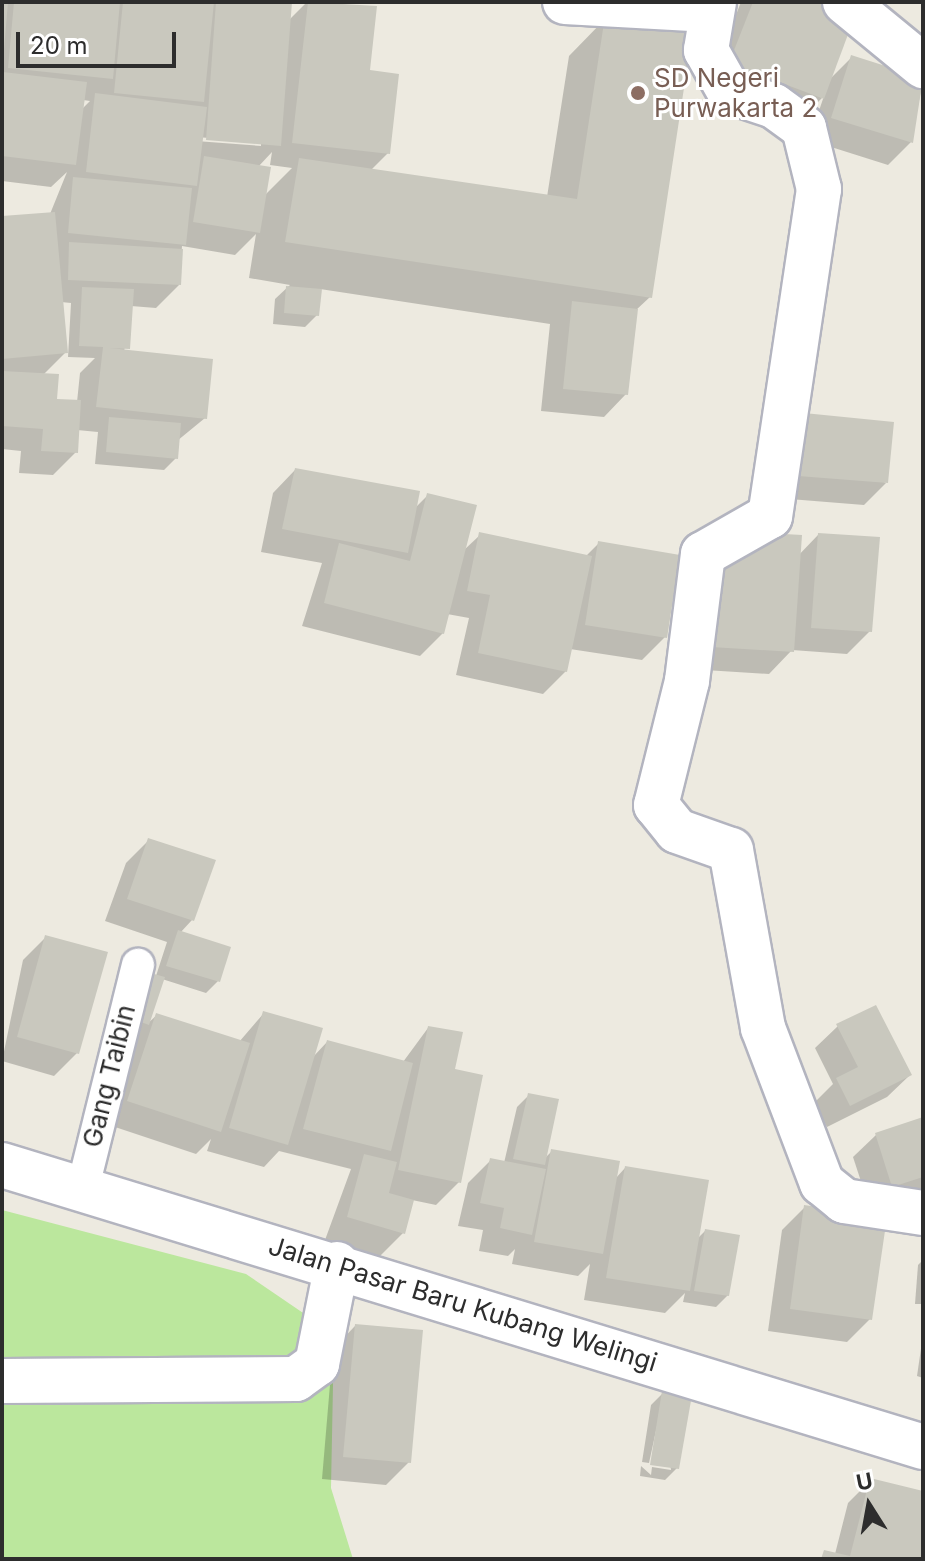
<!DOCTYPE html>
<style>
body{margin:0}
#map{position:relative;width:925px;height:1561px;overflow:hidden;background:#edeae0;font-family:Inter,sans-serif}
div>[style]{position:absolute}
.pitch>*{inset:0;background:#bbe79d}
.shadow>*{inset:0;background:#0003}
.building>*{inset:0;background:#c9c8be}
.roads{filter:drop-shadow(2px 0 #b3b4bf) drop-shadow(-2px 0 #b3b4bf) drop-shadow(0 2px #b3b4bf) drop-shadow(0 -2px #b3b4bf)}
.service>*{height:32px;margin:-16px;padding:0 16px;transform-origin:16px;border-radius:16px;background:#fff}
.minor>*{height:44px;margin:-22px;padding:0 22px;transform-origin:22px;border-radius:22px;background:#fff}
.dots>*{width:22px;height:22px;translate:-50% -50%;box-sizing:border-box;border:4px solid #fff;border-radius:50%}
span{translate:-50% -50%;white-space:nowrap;text-align:center;line-height:1.15;-webkit-text-stroke:6px #fff;paint-order:stroke}
.education-label{font-size:26px;color:#785e54}
.left{translate:0 -50%;text-align:left}
.street-label{font-size:26px;color:#2d2d2d}
.frame{position:absolute;inset:0;border:4px solid #2d2d2d;pointer-events:none}
.north{position:absolute;left:829px;top:1465px;width:80px;height:80px;-webkit-text-stroke:6px #fff;paint-order:stroke;rotate:349deg;font-size:22px;font-weight:700;line-height:32px;text-align:center;color:#2d2d2d}
.north::after{content:'';display:block;margin:auto;width:28px;height:36px;background:#2d2d2d;clip-path:polygon(50% 0,100% 100%,50% 72%,0 100%)}
.scale{position:absolute;left:16px;top:32px;width:160px;height:36px;box-sizing:border-box;border:4px solid #2d2d2d;border-top:0;padding-left:10px;font-size:24px;line-height:28px;white-space:nowrap;color:#2d2d2d;-webkit-text-stroke:6px #fff;paint-order:stroke}
</style>
<div id="map">
<div class="pitch">
<i style="clip-path:polygon(2px 1210px,246px 1274px,334px 1334px,331px 1488px,353px 1559px,2px 1559px)"></i>
</div>
<div class="shadow">
<i style="clip-path:polygon(evenodd,2px 2px,290px 2px,289px 20px,307px 2px,375px 7px,368px 72px,388px 153px,370px 171px,547px 197px,569px 56px,606px 18px,650px 297px,635px 311px,626px 394px,604px 417px,541px 411px,550px 324px,320px 289px,317px 315px,305px 327px,273px 324px,275px 299px,290px 285px,249px 278px,256px 234px,235px 255px,182px 246px,179px 285px,156px 308px,131px 306px,124px 352px,205px 418px,177px 441px,176px 458px,164px 470px,95px 464px,98px 432px,77px 430px,76px 452px,53px 475px,19px 473px,21px 451px,2px 449px,2px 218px,50px 214px,67px 172px,51px 187px,2px 181px,2px 2px,83px 100px,90px 101px,81px 110px,83px 100px,2px 2px,196px 137px,261px 142px,261px 146px,196px 141px,196px 137px,2px 2px,272px 152px,270px 165px,292px 168px,265px 195px,258px 167px,272px 152px,2px 2px,61px 302px,71px 303px,68px 357px,95px 358px,80px 373px,77px 402px,55px 401px,43px 375px,66px 352px,61px 302px)"></i>
<i style="clip-path:polygon(741px 2px,822px 2px,829px 80px,852px 57px,923px 80px,911px 142px,888px 165px,809px 140px,824px 96px,799px 121px,708px 86px)"></i>
<i style="clip-path:polygon(782px 438px,886px 483px,864px 505px,777px 498px)"></i>
<i style="clip-path:polygon(295px 470px,415px 508px,428px 495px,463px 551px,480px 535px,585px 557px,599px 543px,665px 637px,642px 660px,570px 649px,566px 671px,543px 694px,456px 675px,469px 618px,447px 614px,443px 633px,420px 656px,302px 626px,322px 563px,261px 552px,273px 493px)"></i>
<i style="clip-path:polygon(818px 535px,870px 631px,847px 654px,792px 650px,769px 674px,689px 669px)"></i>
<i style="clip-path:polygon(149px 840px,192px 920px,180px 933px,218px 981px,206px 993px,162px 979px,147px 1024px,157px 1015px,239px 1042px,264px 1013px,313px 1057px,327px 1042px,403px 1062px,428px 1028px,453px 1071px,459px 1182px,436px 1205px,412px 1200px,403px 1233px,380px 1256px,325px 1240px,351px 1169px,279px 1151px,264px 1167px,207px 1151px,211px 1139px,196px 1154px,106px 1124px,119px 1030px,156px 976px,167px 942px,105px 921px,126px 863px)"></i>
<i style="clip-path:polygon(46px 937px,77px 1053px,54px 1076px,2px 1061px,23px 960px)"></i>
<i style="clip-path:polygon(838px 1026px,910px 1075px,887px 1097px,827px 1127px,814px 1103px,833px 1084px,815px 1048px)"></i>
<i style="clip-path:polygon(529px 1095px,545px 1158px,552px 1151px,615px 1179px,625px 1168px,696px 1240px,705px 1231px,728px 1295px,716px 1307px,683px 1302px,685px 1293px,665px 1313px,584px 1300px,590px 1264px,578px 1276px,512px 1264px,515px 1249px,508px 1256px,479px 1251px,483px 1230px,458px 1226px,468px 1183px,491px 1160px,504px 1163px,517px 1107px)"></i>
<i style="clip-path:polygon(923px 1119px,923px 1191px,870px 1209px,853px 1157px,876px 1135px)"></i>
<i style="clip-path:polygon(805px 1207px,870px 1319px,847px 1342px,768px 1331px,782px 1230px)"></i>
<i style="clip-path:polygon(923px 1260px,923px 1304px,915px 1304px,918px 1265px)"></i>
<i style="clip-path:polygon(355px 1326px,409px 1462px,386px 1485px,322px 1479px,333px 1349px)"></i>
<i style="clip-path:polygon(923px 1335px,923px 1378px,917px 1376px)"></i>
<i style="clip-path:polygon(663px 1393px,677px 1468px,665px 1480px,640px 1476px,641px 1466px,651px 1475px,652px 1467px,671px 1470px,662px 1403px,649px 1463px,642px 1462px,651px 1405px)"></i>
<i style="clip-path:polygon(871px 1480px,923px 1493px,923px 1559px,817px 1559px,835px 1554px,848px 1503px)"></i>
</div>
<div class="building">
<i style="clip-path:polygon(2px 2px,8px 2px,4px 50px,2px 50px)"></i>
<i style="clip-path:polygon(14px 2px,120px 2px,113px 79px,8px 68px)"></i>
<i style="clip-path:polygon(123px 2px,214px 2px,204px 102px,114px 93px)"></i>
<i style="clip-path:polygon(216px 2px,292px 2px,281px 146px,206px 140px)"></i>
<i style="clip-path:polygon(308px 2px,377px 6px,370px 70px,399px 74px,390px 154px,292px 143px)"></i>
<i style="clip-path:polygon(753px 2px,828px 2px,856px 13px,824px 99px,729px 63px)"></i>
<i style="clip-path:polygon(605px 16px,693px 29px,652px 298px,285px 242px,299px 158px,577px 199px)"></i>
<i style="clip-path:polygon(851px 55px,923px 78px,913px 143px,831px 118px)"></i>
<i style="clip-path:polygon(3px 72px,87px 82px,76px 165px,2px 156px)"></i>
<i style="clip-path:polygon(95px 93px,207px 107px,197px 186px,86px 172px)"></i>
<i style="clip-path:polygon(204px 156px,271px 167px,260px 233px,193px 222px)"></i>
<i style="clip-path:polygon(73px 177px,192px 188px,186px 245px,68px 233px)"></i>
<i style="clip-path:polygon(55px 212px,68px 353px,2px 359px,2px 216px)"></i>
<i style="clip-path:polygon(69px 242px,183px 249px,181px 285px,68px 280px)"></i>
<i style="clip-path:polygon(286px 286px,322px 289px,319px 316px,284px 313px)"></i>
<i style="clip-path:polygon(82px 287px,134px 289px,130px 349px,110px 348px,213px 359px,207px 419px,96px 407px,103px 347px,79px 346px)"></i>
<i style="clip-path:polygon(572px 301px,638px 309px,628px 395px,563px 389px)"></i>
<i style="clip-path:polygon(2px 371px,59px 374px,57px 399px,81px 400px,78px 453px,41px 451px,43px 429px,2px 426px)"></i>
<i style="clip-path:polygon(804px 413px,894px 422px,888px 483px,798px 476px)"></i>
<i style="clip-path:polygon(109px 417px,181px 423px,178px 459px,106px 452px)"></i>
<i style="clip-path:polygon(295px 468px,420px 491px,408px 553px,282px 529px)"></i>
<i style="clip-path:polygon(427px 493px,477px 505px,444px 634px,324px 603px,339px 543px,410px 561px)"></i>
<i style="clip-path:polygon(479px 532px,592px 556px,567px 672px,478px 653px,490px 595px,467px 591px)"></i>
<i style="clip-path:polygon(746px 532px,802px 535px,794px 652px,711px 647px,717px 554px)"></i>
<i style="clip-path:polygon(818px 533px,880px 537px,872px 632px,811px 628px)"></i>
<i style="clip-path:polygon(598px 541px,680px 555px,667px 638px,585px 625px)"></i>
<i style="clip-path:polygon(148px 838px,216px 860px,194px 921px,127px 899px)"></i>
<i style="clip-path:polygon(178px 930px,231px 947px,220px 982px,166px 966px)"></i>
<i style="clip-path:polygon(45px 935px,108px 952px,79px 1054px,17px 1037px)"></i>
<i style="clip-path:polygon(143px 971px,165px 977px,149px 1025px,130px 1018px)"></i>
<i style="clip-path:polygon(876px 1005px,912px 1075px,850px 1106px,836px 1078px,858px 1067px,836px 1024px)"></i>
<i style="clip-path:polygon(263px 1011px,323px 1028px,288px 1145px,229px 1128px)"></i>
<i style="clip-path:polygon(156px 1013px,250px 1043px,221px 1132px,127px 1101px)"></i>
<i style="clip-path:polygon(428px 1026px,463px 1032px,455px 1069px,483px 1075px,461px 1183px,398px 1170px)"></i>
<i style="clip-path:polygon(327px 1040px,413px 1063px,391px 1151px,303px 1129px)"></i>
<i style="clip-path:polygon(528px 1093px,559px 1099px,545px 1165px,513px 1159px)"></i>
<i style="clip-path:polygon(923px 1117px,923px 1177px,892px 1187px,875px 1133px)"></i>
<i style="clip-path:polygon(551px 1149px,620px 1161px,603px 1254px,534px 1242px)"></i>
<i style="clip-path:polygon(364px 1154px,397px 1162px,389px 1193px,414px 1200px,405px 1234px,347px 1217px)"></i>
<i style="clip-path:polygon(490px 1158px,546px 1169px,532px 1235px,500px 1228px,504px 1208px,480px 1203px)"></i>
<i style="clip-path:polygon(625px 1166px,709px 1180px,690px 1291px,606px 1278px)"></i>
<i style="clip-path:polygon(804px 1205px,887px 1217px,872px 1320px,790px 1309px)"></i>
<i style="clip-path:polygon(705px 1229px,740px 1235px,729px 1296px,694px 1291px)"></i>
<i style="clip-path:polygon(355px 1324px,423px 1330px,411px 1463px,343px 1457px)"></i>
<i style="clip-path:polygon(662px 1391px,692px 1395px,679px 1469px,650px 1465px)"></i>
<i style="clip-path:polygon(870px 1478px,923px 1491px,923px 1559px,821px 1559px,824px 1550px,850px 1556px)"></i>
</div>
<div class="roads">
<div class="service">
<i style="left:83px;top:1187px;width:229px;rotate:-76.1deg"></i>
</div>
<div class="minor">
<i style="left:565px;top:2px;width:145px;rotate:3.2deg"></i>
<i style="left:714px;top:2px;width:49px;rotate:99.5deg"></i>
<i style="left:706px;top:50px;width:47px;rotate:60.7deg"></i>
<i style="left:729px;top:91px;width:47px;rotate:18.4deg"></i>
<i style="left:774px;top:106px;width:37px;rotate:36deg"></i>
<i style="left:804px;top:128px;width:63px;rotate:76.2deg"></i>
<i style="left:819px;top:189px;width:331px;rotate:98.5deg"></i>
<i style="left:770px;top:516px;width:77px;rotate:150.4deg"></i>
<i style="left:703px;top:554px;width:128px;rotate:97.2deg"></i>
<i style="left:687px;top:681px;width:128px;rotate:104deg"></i>
<i style="left:656px;top:805px;width:33px;rotate:51deg"></i>
<i style="left:677px;top:831px;width:57px;rotate:19.4deg"></i>
<i style="left:731px;top:850px;width:181px;rotate:79.8deg"></i>
<i style="left:763px;top:1028px;width:166px;rotate:69.2deg"></i>
<i style="left:822px;top:1183px;width:28px;rotate:39deg"></i>
<i style="left:844px;top:1201px;width:80px;rotate:8.6deg"></i>
<i style="left:845px;top:2px;width:101px;rotate:39.4deg"></i>
<i style="left:2px;top:1165px;width:963px;rotate:17.02deg"></i>
<i style="left:2px;top:1381px;width:294px;rotate:-0.4deg"></i>
<i style="left:296px;top:1379px;width:26px;rotate:-36deg"></i>
<i style="left:317px;top:1364px;width:102px;rotate:-78.7deg"></i>
</div>
</div>
<div class="dots">
<i style="left:638px;top:93px;background:#8d6e63"></i>
</div>
<div class="education-label">
<span class="left" style="left:654px;top:93px">SD Negeri<br>Purwakarta 2</span>
</div>
<div class="street-label">
<span style="left:109px;top:1076px;rotate:-76deg">Gang Taibin</span>
<span style="left:463px;top:1304px;rotate:17deg">Jalan Pasar Baru Kubang Welingi</span>
</div>
<div class="frame"></div>
<div class="north">U</div>
<div class="scale">20 m</div>
</div>
